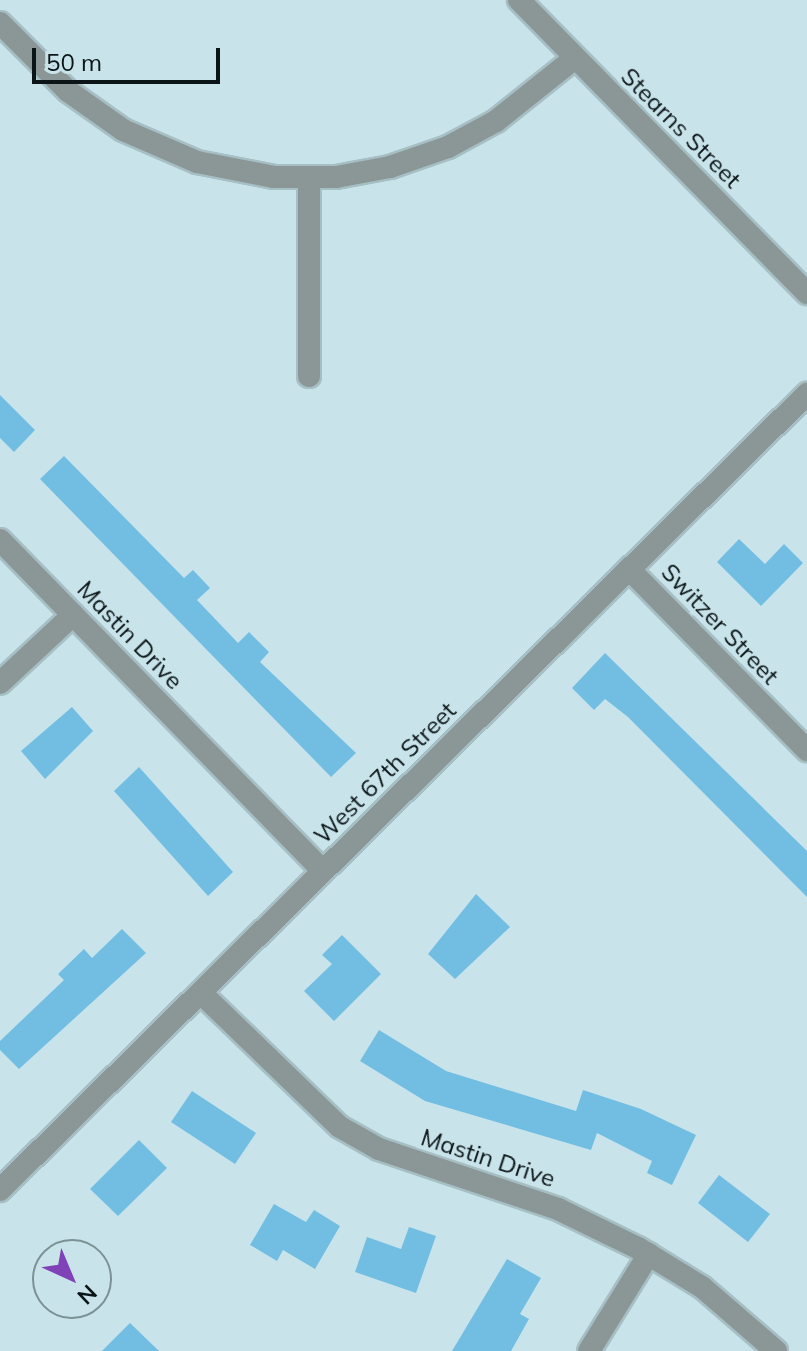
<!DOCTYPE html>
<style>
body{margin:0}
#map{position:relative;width:807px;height:1351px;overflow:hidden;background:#c8e4ea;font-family:Mulish,sans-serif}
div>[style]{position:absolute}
.building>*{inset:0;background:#72bee3}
.roads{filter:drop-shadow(2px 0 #a6bfc4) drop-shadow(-2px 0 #a6bfc4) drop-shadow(0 2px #a6bfc4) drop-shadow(0 -2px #a6bfc4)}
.minor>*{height:22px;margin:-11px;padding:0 11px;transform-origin:11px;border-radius:11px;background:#8b9797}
.tertiary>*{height:22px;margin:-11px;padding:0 11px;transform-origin:11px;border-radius:11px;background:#8b9797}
span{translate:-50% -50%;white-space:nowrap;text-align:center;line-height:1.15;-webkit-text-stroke:8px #c8e4ea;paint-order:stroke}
.street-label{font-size:24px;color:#0b1517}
.north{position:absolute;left:32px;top:1239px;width:80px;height:80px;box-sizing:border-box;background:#c8e4ea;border:2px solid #7c9196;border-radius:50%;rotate:136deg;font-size:22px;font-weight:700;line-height:32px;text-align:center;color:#0b1517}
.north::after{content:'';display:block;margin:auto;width:28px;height:36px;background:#7f42b7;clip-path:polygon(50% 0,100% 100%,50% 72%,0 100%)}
.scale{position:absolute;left:32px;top:48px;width:188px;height:36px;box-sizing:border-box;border:4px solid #0b1517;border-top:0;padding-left:10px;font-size:24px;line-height:28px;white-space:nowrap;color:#0b1517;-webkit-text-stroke:6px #c8e4ea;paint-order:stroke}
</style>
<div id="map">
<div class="building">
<i style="clip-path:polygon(0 395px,35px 430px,14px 452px,0 438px)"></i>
<i style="clip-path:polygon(64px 456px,184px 578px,193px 570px,210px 588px,197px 600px,238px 643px,249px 632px,269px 652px,260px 662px,356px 753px,331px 777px,40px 479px)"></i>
<i style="clip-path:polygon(739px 539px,765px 564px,784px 544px,803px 563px,761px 606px,717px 562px)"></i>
<i style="clip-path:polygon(605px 653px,807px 851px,807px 897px,628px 717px,605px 699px,594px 710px,572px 688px)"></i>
<i style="clip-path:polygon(72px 707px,93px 731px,45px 779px,21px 751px)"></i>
<i style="clip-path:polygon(139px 767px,233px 872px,208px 896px,114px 791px)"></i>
<i style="clip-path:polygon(476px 894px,510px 927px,455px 979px,428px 954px)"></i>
<i style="clip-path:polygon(122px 929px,146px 953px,19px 1069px,0 1050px,0 1041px,64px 980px,58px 974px,84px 949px,92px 958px)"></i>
<i style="clip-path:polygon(342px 935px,381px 974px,334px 1021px,304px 991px,332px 964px,322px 955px)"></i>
<i style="clip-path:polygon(379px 1030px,446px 1071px,576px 1111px,583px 1090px,641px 1109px,696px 1135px,672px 1185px,647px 1173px,652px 1161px,597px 1133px,591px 1150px,425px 1101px,360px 1061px)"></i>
<i style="clip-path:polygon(192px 1091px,256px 1133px,235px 1164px,171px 1122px)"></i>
<i style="clip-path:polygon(139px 1140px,167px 1168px,118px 1216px,90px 1189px)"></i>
<i style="clip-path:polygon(719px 1175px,770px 1214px,748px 1242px,698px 1203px)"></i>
<i style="clip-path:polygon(274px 1204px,306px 1222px,314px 1210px,340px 1226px,315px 1269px,283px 1250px,277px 1261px,250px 1245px)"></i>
<i style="clip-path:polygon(409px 1227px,436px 1236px,416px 1293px,355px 1272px,367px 1237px,401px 1249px)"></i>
<i style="clip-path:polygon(507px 1259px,541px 1278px,520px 1314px,529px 1319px,511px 1351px,452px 1351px)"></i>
<i style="clip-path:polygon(130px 1323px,159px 1351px,102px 1351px)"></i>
</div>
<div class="roads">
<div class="minor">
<i style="left:519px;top:0;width:411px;rotate:45.5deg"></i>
<i style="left:0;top:23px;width:96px;rotate:45deg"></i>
<i style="left:68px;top:91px;width:67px;rotate:35.3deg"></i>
<i style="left:123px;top:130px;width:81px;rotate:23.4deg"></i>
<i style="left:197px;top:162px;width:78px;rotate:11deg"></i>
<i style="left:274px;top:177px;width:62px"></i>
<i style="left:336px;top:177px;width:55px;rotate:-10.5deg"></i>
<i style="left:390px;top:167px;width:61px;rotate:-19deg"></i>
<i style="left:448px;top:147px;width:55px;rotate:-28.4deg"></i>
<i style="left:496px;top:121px;width:101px;rotate:-38.6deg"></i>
<i style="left:309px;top:178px;width:198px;rotate:90deg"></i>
<i style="left:0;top:540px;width:462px;rotate:45.7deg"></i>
<i style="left:629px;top:569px;width:254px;rotate:45.5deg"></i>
<i style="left:0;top:683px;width:100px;rotate:-43deg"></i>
<i style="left:201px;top:993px;width:193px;rotate:44deg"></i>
<i style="left:340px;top:1127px;width:45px;rotate:29.4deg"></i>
<i style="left:379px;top:1149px;width:189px;rotate:18.5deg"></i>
<i style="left:558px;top:1209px;width:89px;rotate:26deg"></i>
<i style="left:638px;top:1248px;width:75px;rotate:31.4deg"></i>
<i style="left:702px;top:1287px;width:98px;rotate:40.9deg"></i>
<i style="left:589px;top:1351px;width:114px;rotate:-58.3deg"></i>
</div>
<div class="tertiary">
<i style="left:0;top:1190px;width:1134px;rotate:-44.61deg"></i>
</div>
</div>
<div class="street-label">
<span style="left:681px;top:128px;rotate:45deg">Stearns Street</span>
<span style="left:720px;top:624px;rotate:46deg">Switzer Street</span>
<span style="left:130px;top:635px;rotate:46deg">Mastin Drive</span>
<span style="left:385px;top:773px;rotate:-45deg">West 67th Street</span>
<span style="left:488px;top:1158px;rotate:18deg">Mastin Drive</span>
</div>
<div class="north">N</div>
<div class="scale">50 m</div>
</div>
